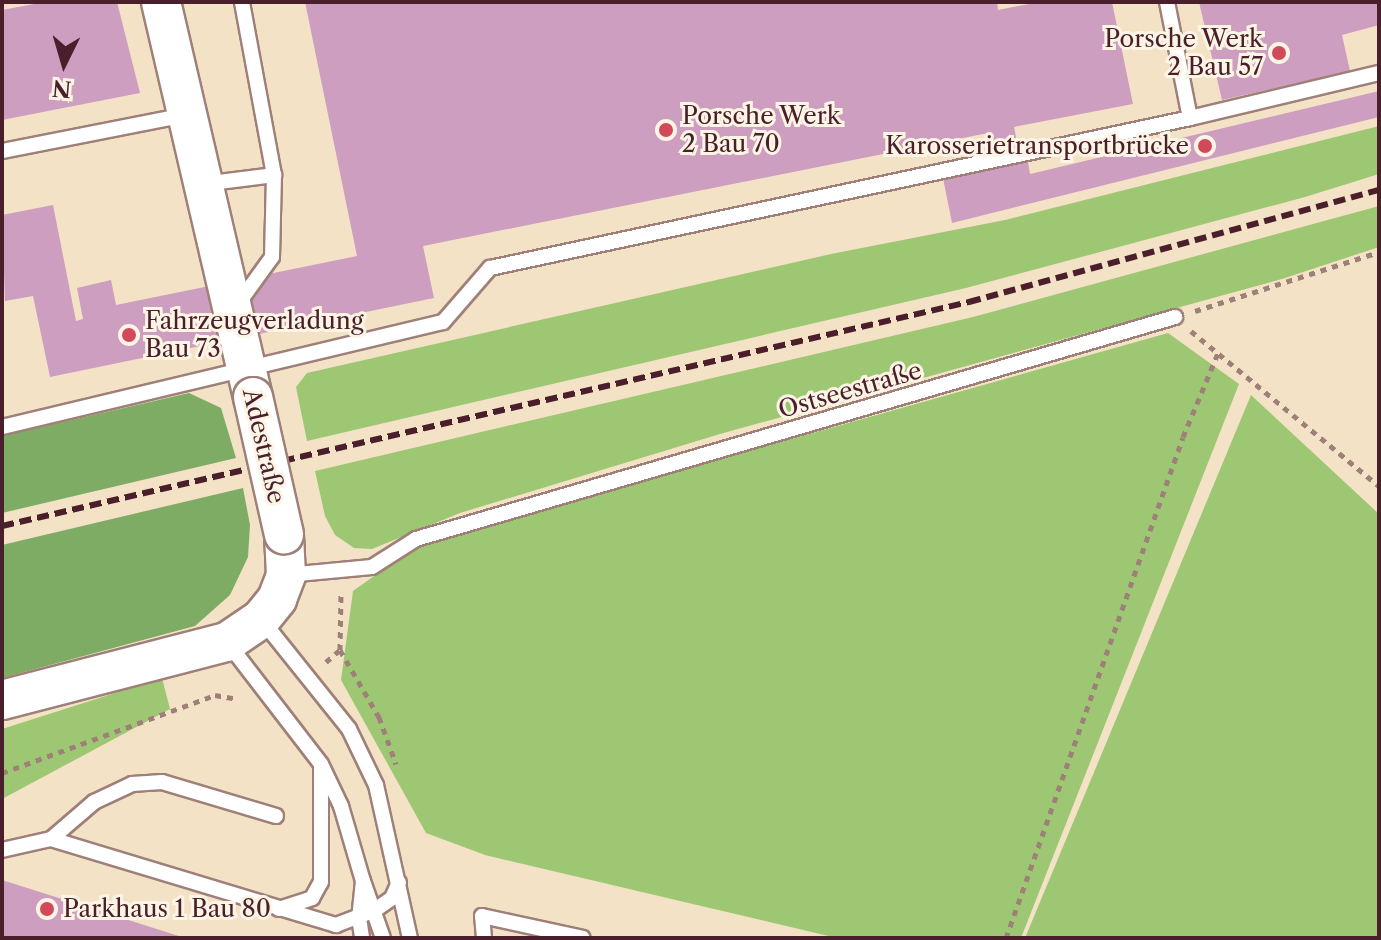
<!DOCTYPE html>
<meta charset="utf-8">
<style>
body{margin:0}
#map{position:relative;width:1381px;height:940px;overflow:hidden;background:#f4e2c7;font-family:"Libre Caslon Text",serif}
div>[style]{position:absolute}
.green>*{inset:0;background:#9ec773}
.forest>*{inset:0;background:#7eac65}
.building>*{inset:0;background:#cd9ec0}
.path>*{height:5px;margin-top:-2.5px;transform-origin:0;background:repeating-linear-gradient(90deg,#9f8079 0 6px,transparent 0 12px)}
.roads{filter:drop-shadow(2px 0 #9f8079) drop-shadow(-2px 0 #9f8079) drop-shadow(0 2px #9f8079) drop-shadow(0 -2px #9f8079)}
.lane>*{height:14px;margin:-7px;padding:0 7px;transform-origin:7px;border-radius:7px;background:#fff}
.secondary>*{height:38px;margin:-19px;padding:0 19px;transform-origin:19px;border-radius:19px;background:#fff}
.rail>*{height:6px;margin-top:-3px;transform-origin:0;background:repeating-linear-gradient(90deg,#4a1f2b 0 12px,transparent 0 18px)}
.bridges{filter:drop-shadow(2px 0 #9f8079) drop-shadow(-2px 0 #9f8079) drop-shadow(0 2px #9f8079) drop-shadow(0 -2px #9f8079)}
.secondary-bridge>*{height:38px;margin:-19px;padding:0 19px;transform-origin:19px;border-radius:19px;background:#fff}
.dots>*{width:22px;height:22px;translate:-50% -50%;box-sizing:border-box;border:4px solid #fcf5e5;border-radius:50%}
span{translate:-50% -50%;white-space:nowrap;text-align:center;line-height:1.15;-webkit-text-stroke:6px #fcf5e5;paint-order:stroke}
.poi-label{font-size:24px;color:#4a1f2b}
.right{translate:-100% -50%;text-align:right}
.left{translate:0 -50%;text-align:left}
.street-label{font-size:24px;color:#4a1f2b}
.frame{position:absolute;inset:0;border:4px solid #4a1f2b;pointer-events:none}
.north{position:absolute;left:24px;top:24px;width:80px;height:80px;-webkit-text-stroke:6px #fcf5e5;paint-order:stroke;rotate:185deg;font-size:22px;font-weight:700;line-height:32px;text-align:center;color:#4a1f2b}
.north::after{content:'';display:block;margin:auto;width:28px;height:36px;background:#4a1f2b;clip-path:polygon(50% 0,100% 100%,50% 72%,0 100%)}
</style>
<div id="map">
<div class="green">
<i style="clip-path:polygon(1379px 126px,1379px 174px,1305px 197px,966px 288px,307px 441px,296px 387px,307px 373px,831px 254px,1005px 220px)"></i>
<i style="clip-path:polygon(1379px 206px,1379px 247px,1282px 279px,720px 434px,460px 513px,372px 549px,354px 548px,335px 535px,325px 516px,315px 471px,973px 317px)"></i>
<i style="clip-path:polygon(1168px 333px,1239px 384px,1021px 938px,837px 938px,485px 855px,426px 833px,341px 680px,353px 591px,419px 544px)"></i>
<i style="clip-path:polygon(1251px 395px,1379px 514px,1379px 938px,1025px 938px)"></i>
<i style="clip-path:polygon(162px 678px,170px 709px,2px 799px,2px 729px)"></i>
</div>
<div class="forest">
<i style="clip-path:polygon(189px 393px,221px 408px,236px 458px,2px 513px,2px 436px)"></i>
<i style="clip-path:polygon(243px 488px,250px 525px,248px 557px,230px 595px,195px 626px,2px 678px,2px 545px)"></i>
</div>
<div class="building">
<i style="clip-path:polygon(45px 2px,117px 2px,140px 93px,2px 120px,2px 10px)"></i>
<i style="clip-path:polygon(305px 2px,997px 2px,998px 10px,1039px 2px,1112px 2px,1133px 104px,1014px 127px,1021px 163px,1028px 162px,1030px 174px,1379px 91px,1379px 117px,952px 223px,943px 178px,996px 168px,988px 133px,423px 246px,434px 298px,50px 377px,33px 296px,5px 301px,2px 215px,53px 205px,76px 321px,83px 319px,77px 288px,111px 280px,116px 305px,357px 256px)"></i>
<i style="clip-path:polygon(1199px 2px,1379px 2px,1379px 25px,1342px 35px,1350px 71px,1222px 100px)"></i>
<i style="clip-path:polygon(2px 880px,182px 937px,181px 938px,2px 938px)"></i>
</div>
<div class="path">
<i style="left:1195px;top:311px;width:193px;rotate:-17.8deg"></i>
<i style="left:1191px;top:331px;width:244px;rotate:39.5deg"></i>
<i style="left:340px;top:650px;width:78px;rotate:59.8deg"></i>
<i style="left:379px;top:717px;width:50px;rotate:70.1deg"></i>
<i style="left:326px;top:662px;width:18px;rotate:-41deg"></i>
<i style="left:340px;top:650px;width:56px;rotate:-89deg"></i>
<i style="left:2px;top:773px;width:227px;rotate:-20.1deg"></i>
<i style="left:215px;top:695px;width:23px;rotate:10deg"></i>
<i style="left:1006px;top:938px;width:531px;rotate:-70.54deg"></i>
<i style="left:1183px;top:437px;width:91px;rotate:-67.4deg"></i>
</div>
<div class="roads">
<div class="lane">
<i style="left:1167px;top:2px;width:118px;rotate:78.8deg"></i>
<i style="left:1190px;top:118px;width:194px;rotate:-13.4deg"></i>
<i style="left:2px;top:151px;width:187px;rotate:-11.1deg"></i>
<i style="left:203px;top:184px;width:72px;rotate:-7.2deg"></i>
<i style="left:238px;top:304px;width:58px;rotate:-54.1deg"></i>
<i style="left:272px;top:257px;width:82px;rotate:-88.6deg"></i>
<i style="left:274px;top:175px;width:176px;rotate:-100.5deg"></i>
<i style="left:2px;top:427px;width:453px;rotate:-13.4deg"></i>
<i style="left:443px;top:322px;width:72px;rotate:-49deg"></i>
<i style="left:490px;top:268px;width:716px;rotate:-12.09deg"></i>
<i style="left:287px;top:575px;width:85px;rotate:-5.4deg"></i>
<i style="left:372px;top:567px;width:52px;rotate:-32.5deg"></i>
<i style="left:416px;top:539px;width:791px;rotate:-16.3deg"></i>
<i style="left:261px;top:619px;width:141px;rotate:51.3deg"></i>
<i style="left:349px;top:729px;width:62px;rotate:64.3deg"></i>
<i style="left:376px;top:785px;width:157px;rotate:77.5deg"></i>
<i style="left:227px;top:642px;width:154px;rotate:52.4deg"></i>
<i style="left:321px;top:764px;width:47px;rotate:64.5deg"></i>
<i style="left:341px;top:806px;width:78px;rotate:73.7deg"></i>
<i style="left:363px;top:881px;width:37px;rotate:96deg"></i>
<i style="left:359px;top:918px;width:20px;rotate:81deg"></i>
<i style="left:51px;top:839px;width:57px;rotate:-40.7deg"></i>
<i style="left:94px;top:802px;width:42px;rotate:-25.3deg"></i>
<i style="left:132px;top:784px;width:30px;rotate:-4deg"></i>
<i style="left:162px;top:782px;width:119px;rotate:16.6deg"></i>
<i style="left:2px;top:850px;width:50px;rotate:-12.7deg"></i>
<i style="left:51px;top:839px;width:298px;rotate:16.8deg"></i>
<i style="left:336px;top:925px;width:42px;rotate:-21deg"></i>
<i style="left:375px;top:910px;width:21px;rotate:-35deg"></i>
<i style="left:392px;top:898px;width:17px;rotate:-66deg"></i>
<i style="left:363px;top:881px;width:60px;rotate:70.7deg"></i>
<i style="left:279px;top:909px;width:35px;rotate:-18deg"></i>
<i style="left:312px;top:898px;width:18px;rotate:-61deg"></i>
<i style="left:321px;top:882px;width:114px;rotate:-90deg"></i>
<i style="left:484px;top:938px;width:22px;rotate:-95deg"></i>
<i style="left:482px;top:916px;width:103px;rotate:12.3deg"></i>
</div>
<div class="secondary">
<i style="left:161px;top:2px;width:406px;rotate:76.9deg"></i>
<i style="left:2px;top:700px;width:232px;rotate:-14.5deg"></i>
<i style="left:227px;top:642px;width:41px;rotate:-34.1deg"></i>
<i style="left:261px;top:619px;width:26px;rotate:-51deg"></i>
<i style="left:277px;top:599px;width:26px;rotate:-69deg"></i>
<i style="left:286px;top:575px;width:40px;rotate:-92.9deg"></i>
</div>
</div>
<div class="rail">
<i style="left:2px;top:526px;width:993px;rotate:-13.04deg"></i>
<i style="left:969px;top:302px;width:425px;rotate:-15.3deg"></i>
</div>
<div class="bridges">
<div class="secondary-bridge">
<i style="left:253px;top:397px;width:141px;rotate:77.3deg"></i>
</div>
</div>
<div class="dots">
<i style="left:1279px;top:53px;background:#d1495b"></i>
<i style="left:666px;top:130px;background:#d1495b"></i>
<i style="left:1205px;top:146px;background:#d1495b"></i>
<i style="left:129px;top:335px;background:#d1495b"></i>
<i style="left:47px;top:909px;background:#d1495b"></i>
</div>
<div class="poi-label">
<span class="right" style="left:1263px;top:53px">Porsche Werk<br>2 Bau 57</span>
<span class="left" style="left:682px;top:130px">Porsche Werk<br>2 Bau 70</span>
<span class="right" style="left:1189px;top:146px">Karosserietransportbrücke</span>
<span class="left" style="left:145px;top:335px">Fahrzeugverladung<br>Bau 73</span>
<span class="left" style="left:63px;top:909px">Parkhaus 1 Bau 80</span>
</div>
<div class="street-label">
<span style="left:850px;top:390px;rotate:-16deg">Ostseestraße</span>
<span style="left:264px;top:446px;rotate:77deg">Adestraße</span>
</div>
<div class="frame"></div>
<div class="north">N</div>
</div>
